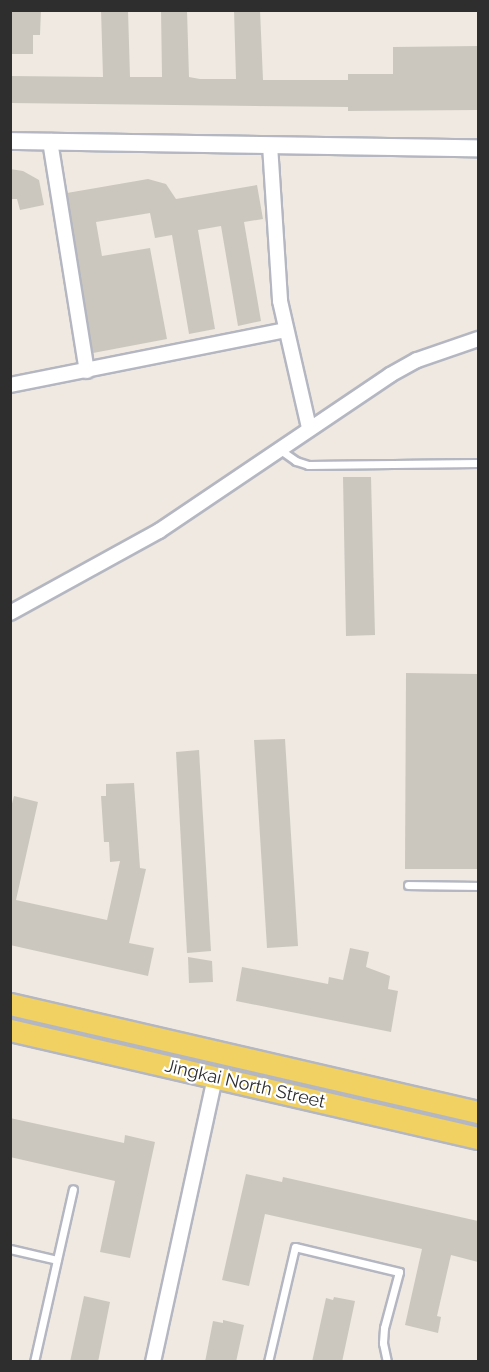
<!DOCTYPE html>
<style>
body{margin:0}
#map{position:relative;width:489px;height:1372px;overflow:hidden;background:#efe9e1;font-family:Raleway,sans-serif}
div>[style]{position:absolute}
.building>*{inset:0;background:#cbc7bf}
.roads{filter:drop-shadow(2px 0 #b4b7c1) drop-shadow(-2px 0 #b4b7c1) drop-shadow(0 2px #b4b7c1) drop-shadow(0 -2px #b4b7c1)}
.service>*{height:7px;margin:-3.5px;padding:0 3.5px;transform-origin:3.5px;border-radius:3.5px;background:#fff}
.minor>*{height:14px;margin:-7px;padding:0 7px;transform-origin:7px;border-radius:7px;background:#fff}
.tertiary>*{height:16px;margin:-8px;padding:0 8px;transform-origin:8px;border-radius:8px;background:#fff}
.primary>*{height:21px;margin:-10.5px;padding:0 10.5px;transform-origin:10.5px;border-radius:10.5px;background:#f2d163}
span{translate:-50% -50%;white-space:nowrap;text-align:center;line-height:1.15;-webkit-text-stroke:4.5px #fff;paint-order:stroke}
.street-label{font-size:18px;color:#2e2e2e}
.frame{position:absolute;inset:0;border:12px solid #2e2e2e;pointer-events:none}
</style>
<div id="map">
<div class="building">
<i style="clip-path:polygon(10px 10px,41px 10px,40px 35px,33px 35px,33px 54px,10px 54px)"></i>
<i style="clip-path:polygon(101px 10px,128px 10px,130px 77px,162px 77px,161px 10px,187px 10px,189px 77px,200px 79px,236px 79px,234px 10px,260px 10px,263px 80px,348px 80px,348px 74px,393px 74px,393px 47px,478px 46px,478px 110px,348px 111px,348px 107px,10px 103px,10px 76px,103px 77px)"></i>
<i style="clip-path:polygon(10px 169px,23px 171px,39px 180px,44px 205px,20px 210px,17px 199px,10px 199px)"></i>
<i style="clip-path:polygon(148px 179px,166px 184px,176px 199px,257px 185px,263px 219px,244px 222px,261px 321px,238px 326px,221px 226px,198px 230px,215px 329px,189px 334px,172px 235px,155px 238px,150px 213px,96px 222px,102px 256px,150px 248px,167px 339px,93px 353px,67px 193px)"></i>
<i style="clip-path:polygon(343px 477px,371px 477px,375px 635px,346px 636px)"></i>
<i style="clip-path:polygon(406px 673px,478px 674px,478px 869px,405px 869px)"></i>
<i style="clip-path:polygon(285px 739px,298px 946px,267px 948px,254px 740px)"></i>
<i style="clip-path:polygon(199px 750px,211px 951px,187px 953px,176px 752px)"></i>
<i style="clip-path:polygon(134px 783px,140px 868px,146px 869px,129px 943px,154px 948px,148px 976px,10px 945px,10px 811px,14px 796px,38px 802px,16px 900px,107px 920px,120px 861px,110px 862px,109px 842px,104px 842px,101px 796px,106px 796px,106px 784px)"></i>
<i style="clip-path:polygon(350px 948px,369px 952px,366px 967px,390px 976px,388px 989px,398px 991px,391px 1032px,236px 1001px,242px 967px,328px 984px,329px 977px,343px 980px)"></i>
<i style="clip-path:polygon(188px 957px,212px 961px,213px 982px,189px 983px)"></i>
<i style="clip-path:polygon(10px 1118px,124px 1143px,125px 1135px,155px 1142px,130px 1258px,100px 1252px,115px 1181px,10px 1157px)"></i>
<i style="clip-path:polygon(246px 1174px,282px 1182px,283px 1177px,478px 1221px,478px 1262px,451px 1255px,437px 1316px,441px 1317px,438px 1333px,405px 1325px,422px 1249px,265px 1214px,249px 1286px,222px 1280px)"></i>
<i style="clip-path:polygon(84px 1296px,110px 1302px,98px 1362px,70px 1362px)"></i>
<i style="clip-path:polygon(334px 1297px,355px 1301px,342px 1362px,312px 1362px,326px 1298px,333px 1300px)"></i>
<i style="clip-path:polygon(223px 1320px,244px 1325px,236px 1362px,205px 1362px,213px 1321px,223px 1323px)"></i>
</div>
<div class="roads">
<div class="service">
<i style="left:279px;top:449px;width:21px;rotate:35deg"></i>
<i style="left:296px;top:461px;width:13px;rotate:18deg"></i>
<i style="left:308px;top:465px;width:170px;rotate:-0.7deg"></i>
<i style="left:408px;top:885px;width:70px;rotate:0.8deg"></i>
<i style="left:10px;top:1249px;width:48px;rotate:13.2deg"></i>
<i style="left:34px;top:1362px;width:177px;rotate:-77.3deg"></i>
<i style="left:268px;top:1362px;width:118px;rotate:-76.8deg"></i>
<i style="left:295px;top:1247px;width:107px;rotate:13.5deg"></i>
<i style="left:399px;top:1272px;width:58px;rotate:105deg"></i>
<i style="left:384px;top:1328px;width:15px;rotate:94deg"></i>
<i style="left:383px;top:1343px;width:19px;rotate:78deg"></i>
</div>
<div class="minor">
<i style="left:50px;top:141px;width:233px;rotate:80.9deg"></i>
<i style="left:270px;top:145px;width:156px;rotate:86.3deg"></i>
<i style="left:280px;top:301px;width:130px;rotate:77.1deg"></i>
<i style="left:10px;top:385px;width:280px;rotate:-11.3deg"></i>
<i style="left:10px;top:613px;width:170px;rotate:-28.8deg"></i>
<i style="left:159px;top:531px;width:279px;rotate:-34deg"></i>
<i style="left:390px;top:375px;width:31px;rotate:-29deg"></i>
<i style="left:417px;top:360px;width:65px;rotate:-19deg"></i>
<i style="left:153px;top:1362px;width:292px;rotate:-77.7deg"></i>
</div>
<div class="tertiary">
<i style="left:10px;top:141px;width:468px;rotate:0.9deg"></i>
</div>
<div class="primary">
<i style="left:10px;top:1004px;width:480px;rotate:13deg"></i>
<i style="left:10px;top:1030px;width:480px;rotate:13deg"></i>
</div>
</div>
<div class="street-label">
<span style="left:245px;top:1084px;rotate:13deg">Jingkai North Street</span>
</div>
<div class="frame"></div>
</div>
